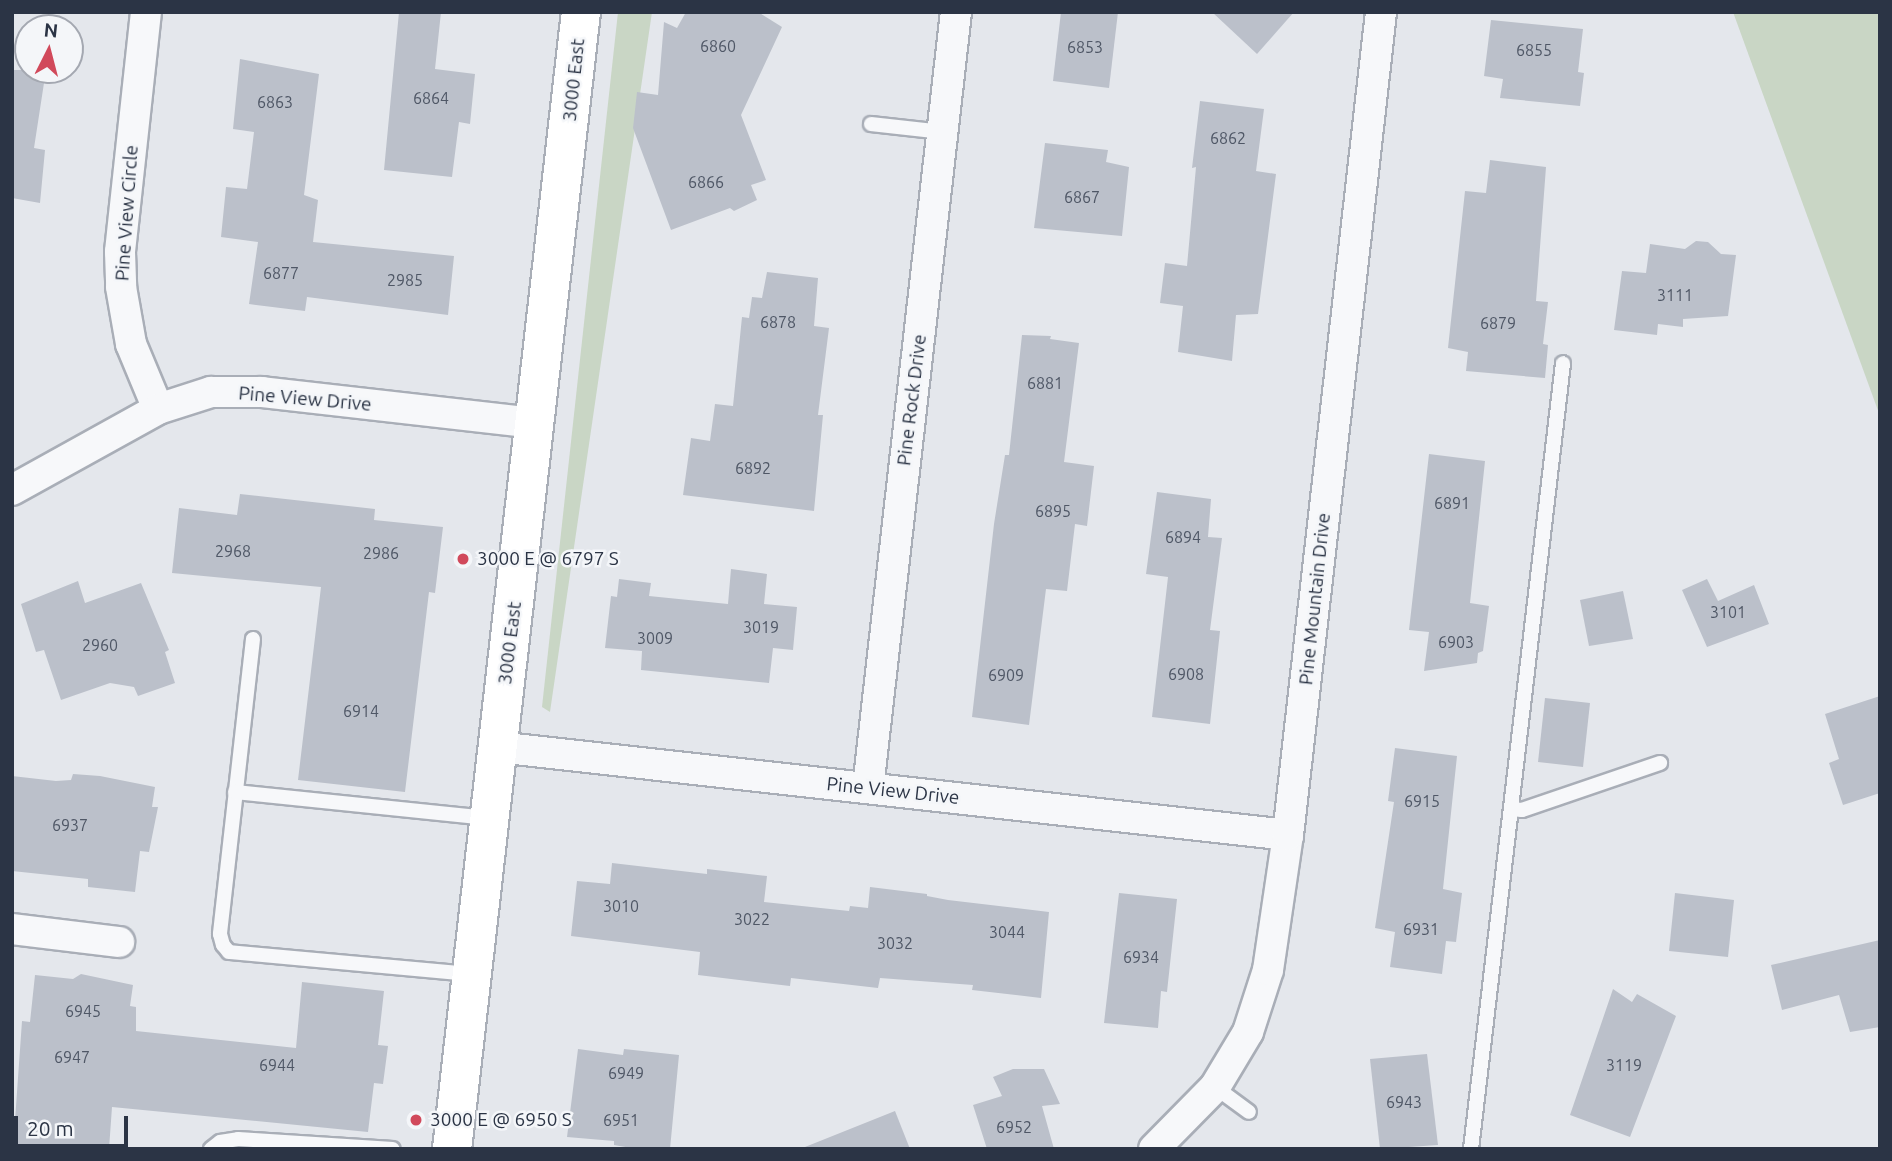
<!DOCTYPE html>
<style>
body{margin:0}
#map{position:relative;width:1892px;height:1161px;overflow:hidden;background:#e4e7ec;font-family:Ubuntu,sans-serif}
div>[style]{position:absolute}
.green>*{inset:0;background:#c9d6c5}
.building>*{inset:0;background:#bbc0ca}
.roads{filter:drop-shadow(2px 0 #a9aeb7) drop-shadow(-2px 0 #a9aeb7) drop-shadow(0 2px #a9aeb7) drop-shadow(0 -2px #a9aeb7)}
.service>*{height:14px;margin:-7px;padding:0 7px;transform-origin:7px;border-radius:7px;background:#f7f8fa}
.minor>*{height:30px;margin:-15px;padding:0 15px;transform-origin:15px;border-radius:15px;background:#f7f8fa}
.secondary>*{height:38px;margin:-19px;padding:0 19px;transform-origin:19px;border-radius:19px;background:#fff}
.dots>*{width:19px;height:19px;translate:-50% -50%;box-sizing:border-box;border:4px solid #f4f6f9;border-radius:50%}
span{translate:-50% -50%;white-space:nowrap;text-align:center;line-height:1.15;-webkit-text-stroke:5px #f4f6f9;paint-order:stroke}
.number-label{font-size:16px;color:#4f5766}
.number-label span{-webkit-text-stroke-width:0}
.street-label{font-size:19px;color:#2b3445}
.poi-label{font-size:19px;color:#2b3445}
.left{translate:0 -50%;text-align:left}
.frame{position:absolute;inset:0;border:14px solid #2b3445;pointer-events:none}
.north{position:absolute;left:14px;top:14px;width:70px;height:70px;box-sizing:border-box;background:#f4f6f9;border:2px solid #a4a8b1;border-radius:50%;rotate:6deg;font-size:19px;font-weight:700;line-height:28px;text-align:center;color:#2b3445}
.north::after{content:'';display:block;margin:auto;width:24px;height:32px;background:#d1495b;clip-path:polygon(50% 0,100% 100%,50% 72%,0 100%)}
.scale{position:absolute;left:14px;top:1116px;width:114px;height:32px;box-sizing:border-box;border:4px solid #2b3445;border-top:0;padding-left:9px;font-size:21px;line-height:24px;white-space:nowrap;color:#2b3445;-webkit-text-stroke:5px #f4f6f9;paint-order:stroke}
</style>
<div id="map">
<div class="green">
<i style="clip-path:polygon(618px 12px,652px 12px,550px 712px,542px 707px)"></i>
<i style="clip-path:polygon(1733px 12px,1880px 12px,1880px 416px)"></i>
</div>
<div class="building">
<i style="clip-path:polygon(399px 12px,441px 12px,435px 69px,475px 74px,470px 124px,459px 122px,452px 177px,384px 170px)"></i>
<i style="clip-path:polygon(686px 12px,758px 12px,782px 27px,741px 115px,766px 180px,751px 185px,757px 200px,734px 211px,730px 208px,671px 230px,633px 128px,637px 92px,658px 95px,664px 22px,677px 28px)"></i>
<i style="clip-path:polygon(1061px 12px,1118px 12px,1109px 88px,1053px 81px)"></i>
<i style="clip-path:polygon(1212px 12px,1294px 12px,1257px 54px)"></i>
<i style="clip-path:polygon(1491px 20px,1583px 29px,1578px 72px,1584px 73px,1580px 106px,1500px 98px,1503px 79px,1484px 76px)"></i>
<i style="clip-path:polygon(240px 59px,319px 74px,304px 195px,318px 200px,313px 242px,454px 256px,448px 315px,307px 297px,305px 311px,249px 304px,258px 242px,221px 237px,226px 187px,247px 189px,254px 132px,233px 129px)"></i>
<i style="clip-path:polygon(12px 70px,46px 70px,34px 148px,45px 150px,40px 203px,12px 198px)"></i>
<i style="clip-path:polygon(1200px 101px,1264px 109px,1256px 171px,1276px 174px,1258px 314px,1236px 315px,1232px 361px,1178px 352px,1183px 306px,1160px 303px,1165px 263px,1187px 266px,1196px 167px,1192px 168px)"></i>
<i style="clip-path:polygon(1045px 143px,1108px 150px,1106px 162px,1129px 167px,1122px 236px,1034px 228px)"></i>
<i style="clip-path:polygon(1490px 160px,1546px 167px,1536px 301px,1548px 302px,1543px 344px,1548px 345px,1545px 378px,1466px 371px,1468px 352px,1448px 348px,1465px 191px,1486px 193px)"></i>
<i style="clip-path:polygon(1696px 241px,1708px 242px,1721px 254px,1736px 255px,1728px 316px,1683px 319px,1683px 327px,1658px 324px,1657px 335px,1614px 330px,1622px 271px,1646px 273px,1650px 244px,1685px 249px)"></i>
<i style="clip-path:polygon(767px 272px,818px 278px,814px 326px,829px 328px,818px 415px,823px 415px,814px 511px,683px 495px,691px 438px,710px 441px,715px 404px,733px 406px,742px 317px,749px 318px,752px 297px,762px 298px)"></i>
<i style="clip-path:polygon(1022px 335px,1051px 336px,1050px 339px,1079px 343px,1064px 462px,1094px 466px,1087px 526px,1075px 524px,1067px 591px,1046px 589px,1029px 725px,972px 717px,994px 524px,1005px 455px,1009px 455px)"></i>
<i style="clip-path:polygon(1429px 454px,1485px 461px,1470px 603px,1489px 606px,1483px 651px,1478px 653px,1477px 663px,1424px 671px,1429px 632px,1409px 630px)"></i>
<i style="clip-path:polygon(1157px 492px,1211px 499px,1208px 537px,1222px 538px,1210px 630px,1220px 631px,1210px 724px,1152px 717px,1168px 577px,1146px 574px)"></i>
<i style="clip-path:polygon(240px 494px,375px 509px,374px 520px,443px 527px,435px 593px,429px 592px,405px 792px,298px 780px,321px 587px,172px 573px,179px 508px,237px 515px)"></i>
<i style="clip-path:polygon(731px 569px,767px 574px,764px 604px,797px 607px,793px 650px,773px 648px,769px 683px,641px 670px,642px 651px,605px 648px,611px 596px,617px 597px,619px 579px,651px 583px,649px 596px,728px 604px)"></i>
<i style="clip-path:polygon(1707px 579px,1718px 601px,1754px 585px,1769px 624px,1707px 647px,1682px 590px)"></i>
<i style="clip-path:polygon(78px 581px,85px 603px,141px 583px,169px 650px,165px 652px,175px 683px,138px 696px,134px 687px,110px 683px,61px 700px,44px 650px,36px 652px,21px 604px)"></i>
<i style="clip-path:polygon(1623px 591px,1633px 639px,1589px 646px,1580px 600px)"></i>
<i style="clip-path:polygon(1880px 696px,1880px 793px,1843px 805px,1829px 763px,1839px 759px,1825px 714px)"></i>
<i style="clip-path:polygon(1545px 698px,1590px 703px,1583px 767px,1538px 762px)"></i>
<i style="clip-path:polygon(1395px 748px,1457px 756px,1443px 889px,1462px 893px,1456px 942px,1446px 941px,1442px 974px,1390px 967px,1395px 932px,1375px 928px,1394px 802px,1388px 801px)"></i>
<i style="clip-path:polygon(73px 774px,100px 776px,155px 787px,152px 807px,158px 807px,149px 852px,140px 851px,135px 892px,88px 887px,88px 879px,12px 871px,12px 776px,56px 781px,71px 780px)"></i>
<i style="clip-path:polygon(612px 863px,707px 874px,707px 869px,767px 876px,764px 902px,849px 911px,850px 906px,868px 908px,870px 887px,927px 894px,927px 896px,948px 900px,1049px 912px,1041px 998px,972px 990px,973px 985px,880px 978px,878px 988px,791px 978px,790px 986px,698px 975px,700px 952px,571px 936px,577px 881px,610px 884px)"></i>
<i style="clip-path:polygon(1119px 893px,1177px 899px,1167px 992px,1161px 991px,1158px 1028px,1104px 1023px)"></i>
<i style="clip-path:polygon(1675px 893px,1734px 900px,1728px 957px,1669px 951px)"></i>
<i style="clip-path:polygon(1880px 940px,1880px 1027px,1850px 1032px,1839px 995px,1782px 1010px,1771px 965px)"></i>
<i style="clip-path:polygon(81px 974px,133px 985px,130px 1006px,136px 1007px,136px 1031px,296px 1048px,302px 982px,384px 991px,378px 1045px,388px 1046px,383px 1084px,374px 1083px,368px 1132px,112px 1107px,109px 1149px,13px 1149px,22px 1021px,30px 1022px,35px 975px,73px 979px)"></i>
<i style="clip-path:polygon(1613px 989px,1632px 1002px,1637px 994px,1676px 1016px,1630px 1137px,1570px 1115px)"></i>
<i style="clip-path:polygon(578px 1049px,623px 1055px,624px 1049px,679px 1055px,670px 1149px,637px 1149px,614px 1145px,614px 1141px,567px 1137px)"></i>
<i style="clip-path:polygon(1427px 1054px,1438px 1145px,1380px 1149px,1370px 1059px)"></i>
<i style="clip-path:polygon(1013px 1069px,1044px 1069px,1060px 1104px,1042px 1106px,1054px 1149px,987px 1149px,973px 1105px,1002px 1096px,993px 1077px)"></i>
<i style="clip-path:polygon(895px 1111px,910px 1149px,805px 1149px,805px 1147px)"></i>
</div>
<div class="roads">
<div class="service">
<i style="left:871px;top:124px;width:72px;rotate:6.3deg"></i>
<i style="left:253px;top:639px;width:297px;rotate:96.4deg"></i>
<i style="left:220px;top:934px;width:11px;rotate:75deg"></i>
<i style="left:223px;top:945px;width:9px;rotate:49deg"></i>
<i style="left:229px;top:952px;width:243px;rotate:5.2deg"></i>
<i style="left:235px;top:792px;width:254px;rotate:5.9deg"></i>
<i style="left:1511px;top:809px;width:11px;rotate:5deg"></i>
<i style="left:1522px;top:810px;width:146px;rotate:-18.8deg"></i>
<i style="left:1215px;top:1087px;width:42px;rotate:36.3deg"></i>
<i style="left:211px;top:1149px;width:11px;rotate:-38deg"></i>
<i style="left:220px;top:1142px;width:18px;rotate:-9deg"></i>
<i style="left:238px;top:1139px;width:155px;rotate:3.7deg"></i>
<i style="left:1471px;top:1149px;width:791px;rotate:-83.32deg"></i>
</div>
<div class="minor">
<i style="left:146px;top:12px;width:241px;rotate:96.2deg"></i>
<i style="left:120px;top:252px;width:35px;rotate:88deg"></i>
<i style="left:121px;top:287px;width:58px;rotate:80deg"></i>
<i style="left:131px;top:344px;width:70px;rotate:67.4deg"></i>
<i style="left:12px;top:490px;width:167px;rotate:-29deg"></i>
<i style="left:158px;top:409px;width:56px;rotate:-17.8deg"></i>
<i style="left:211px;top:392px;width:51px"></i>
<i style="left:262px;top:392px;width:276px;rotate:6.5deg"></i>
<i style="left:497px;top:747px;width:796px;rotate:6.35deg"></i>
<i style="left:868px;top:788px;width:781px;rotate:-83.53deg"></i>
<i style="left:12px;top:929px;width:108px;rotate:6.9deg"></i>
<i style="left:1154px;top:1149px;width:87px;rotate:-45.5deg"></i>
<i style="left:1215px;top:1087px;width:64px;rotate:-59deg"></i>
<i style="left:1248px;top:1032px;width:65px;rotate:-72.1deg"></i>
<i style="left:1268px;top:970px;width:136px;rotate:-81.6deg"></i>
<i style="left:1288px;top:835px;width:828px;rotate:-83.55deg"></i>
</div>
<div class="secondary">
<i style="left:452px;top:1149px;width:1144px;rotate:-83.53deg"></i>
</div>
</div>
<div class="dots">
<i style="left:463px;top:559px;background:#d1495b"></i>
<i style="left:416px;top:1120px;background:#d1495b"></i>
</div>
<div class="number-label">
<span style="left:718px;top:46px">6860</span>
<span style="left:1085px;top:47px">6853</span>
<span style="left:1534px;top:50px">6855</span>
<span style="left:431px;top:98px">6864</span>
<span style="left:275px;top:102px">6863</span>
<span style="left:1228px;top:138px">6862</span>
<span style="left:706px;top:182px">6866</span>
<span style="left:1082px;top:197px">6867</span>
<span style="left:281px;top:273px">6877</span>
<span style="left:405px;top:280px">2985</span>
<span style="left:1675px;top:295px">3111</span>
<span style="left:778px;top:322px">6878</span>
<span style="left:1498px;top:323px">6879</span>
<span style="left:1045px;top:383px">6881</span>
<span style="left:753px;top:468px">6892</span>
<span style="left:1452px;top:503px">6891</span>
<span style="left:1053px;top:511px">6895</span>
<span style="left:1183px;top:537px">6894</span>
<span style="left:233px;top:551px">2968</span>
<span style="left:381px;top:553px">2986</span>
<span style="left:1728px;top:612px">3101</span>
<span style="left:761px;top:627px">3019</span>
<span style="left:655px;top:638px">3009</span>
<span style="left:1456px;top:642px">6903</span>
<span style="left:100px;top:645px">2960</span>
<span style="left:1186px;top:674px">6908</span>
<span style="left:1006px;top:675px">6909</span>
<span style="left:361px;top:711px">6914</span>
<span style="left:1422px;top:801px">6915</span>
<span style="left:70px;top:825px">6937</span>
<span style="left:621px;top:906px">3010</span>
<span style="left:752px;top:919px">3022</span>
<span style="left:1421px;top:929px">6931</span>
<span style="left:1007px;top:932px">3044</span>
<span style="left:895px;top:943px">3032</span>
<span style="left:1141px;top:957px">6934</span>
<span style="left:83px;top:1011px">6945</span>
<span style="left:72px;top:1057px">6947</span>
<span style="left:277px;top:1065px">6944</span>
<span style="left:1624px;top:1065px">3119</span>
<span style="left:626px;top:1073px">6949</span>
<span style="left:1404px;top:1102px">6943</span>
<span style="left:621px;top:1120px">6951</span>
<span style="left:1014px;top:1127px">6952</span>
</div>
<div class="street-label">
<span style="left:574px;top:80px;rotate:-84deg">3000 East</span>
<span style="left:127px;top:213px;rotate:-86deg">Pine View Circle</span>
<span style="left:305px;top:399px;rotate:5deg">Pine View Drive</span>
<span style="left:912px;top:400px;rotate:-83deg">Pine Rock Drive</span>
<span style="left:1315px;top:599px;rotate:-84deg">Pine Mountain Drive</span>
<span style="left:510px;top:643px;rotate:-83deg">3000 East</span>
<span style="left:893px;top:791px;rotate:6deg">Pine View Drive</span>
</div>
<div class="poi-label">
<span class="left" style="left:477px;top:559px">3000 E @ 6797 S</span>
<span class="left" style="left:430px;top:1120px">3000 E @ 6950 S</span>
</div>
<div class="frame"></div>
<div class="north">N</div>
<div class="scale">20 m</div>
</div>
